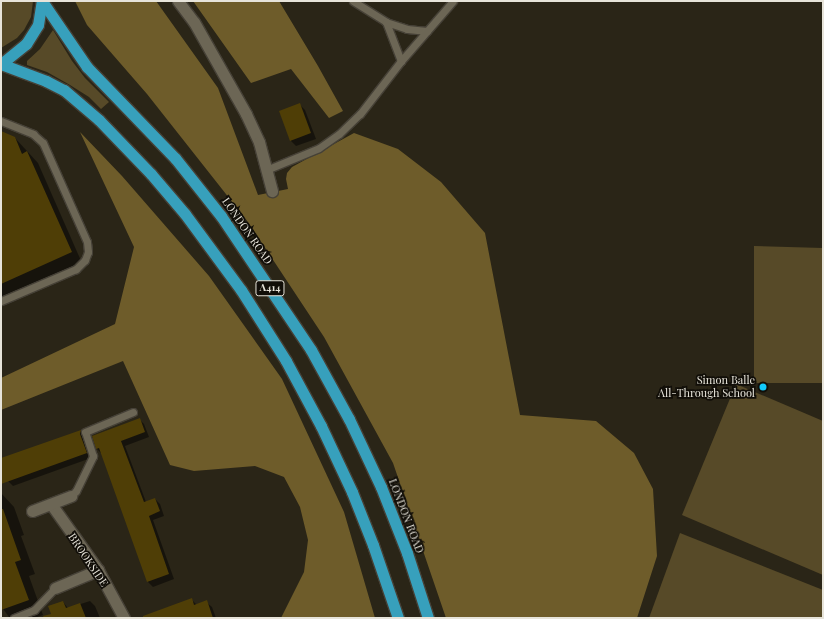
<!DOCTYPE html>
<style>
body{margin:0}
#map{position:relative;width:824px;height:619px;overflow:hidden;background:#2a2517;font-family:"Playfair Display",serif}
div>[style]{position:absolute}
.green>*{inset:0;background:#574a28}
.forest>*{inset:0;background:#6e5c2a}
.shadow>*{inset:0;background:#0007}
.building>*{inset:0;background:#4f3e06}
.roads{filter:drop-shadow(1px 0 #464137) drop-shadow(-1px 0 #464137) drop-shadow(0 1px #464137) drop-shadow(0 -1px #464137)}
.service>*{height:7px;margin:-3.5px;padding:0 3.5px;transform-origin:3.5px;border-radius:3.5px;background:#6c6655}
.minor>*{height:11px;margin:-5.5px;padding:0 5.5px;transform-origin:5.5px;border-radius:5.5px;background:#6c6655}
.trunk>*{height:11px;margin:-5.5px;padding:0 5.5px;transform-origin:5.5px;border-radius:5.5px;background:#37a0bc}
.dots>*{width:11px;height:11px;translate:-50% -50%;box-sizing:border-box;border:2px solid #110e08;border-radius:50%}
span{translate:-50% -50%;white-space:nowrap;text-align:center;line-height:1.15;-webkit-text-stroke:3.5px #110e08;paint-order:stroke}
.shield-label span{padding:1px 3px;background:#110e08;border:1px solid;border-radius:3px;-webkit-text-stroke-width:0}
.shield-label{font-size:10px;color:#e7e4da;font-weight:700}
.street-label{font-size:11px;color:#e7e4da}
.poi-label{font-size:11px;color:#e7e4da}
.right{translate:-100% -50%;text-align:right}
.frame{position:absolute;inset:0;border:2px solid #e7e4da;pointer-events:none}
</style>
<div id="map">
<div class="green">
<i style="clip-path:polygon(1px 1px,33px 1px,31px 17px,24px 30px,17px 38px,1px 48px)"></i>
<i style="clip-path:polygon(53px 30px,72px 61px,85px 78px,109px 102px,101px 109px,89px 97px,70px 85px,47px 72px,27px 65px,27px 61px,40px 49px)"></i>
<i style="clip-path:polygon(754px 246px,823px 248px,823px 383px,754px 383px)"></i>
<i style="clip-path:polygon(736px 384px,823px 421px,823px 575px,682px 515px)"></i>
<i style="clip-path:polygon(680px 533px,823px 590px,823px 618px,649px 618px)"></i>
</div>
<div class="forest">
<i style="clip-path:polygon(75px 1px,156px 1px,218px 88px,258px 195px,288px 189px,286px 179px,287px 173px,292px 167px,354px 133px,398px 149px,441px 182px,485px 233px,520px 415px,596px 421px,634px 453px,653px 489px,657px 556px,637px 618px,446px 618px,393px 463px,324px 337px,248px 222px,147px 94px,87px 25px)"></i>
<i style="clip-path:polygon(193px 1px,279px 1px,318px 66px,343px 111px,329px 118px,291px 69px,251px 83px)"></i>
<i style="clip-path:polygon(80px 132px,122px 176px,209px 276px,282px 379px,344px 512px,375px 618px,281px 618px,304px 572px,308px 540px,300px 507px,284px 477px,255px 466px,194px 471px,170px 465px,123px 361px,1px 410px,1px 378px,115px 324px,134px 247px)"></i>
</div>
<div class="shadow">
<i style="clip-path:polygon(300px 105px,305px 110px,316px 139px,296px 146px,291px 141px,280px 112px)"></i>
<i style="clip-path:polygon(1px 133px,15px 138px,38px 163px,82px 263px,1px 298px)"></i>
<i style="clip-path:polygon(140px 420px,144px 424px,149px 437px,125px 446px,146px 502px,155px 499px,160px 504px,164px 516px,153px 520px,174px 579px,153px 587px,148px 582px,102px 454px,97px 449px,93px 437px)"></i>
<i style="clip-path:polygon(80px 431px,86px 436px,91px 458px,13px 486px,8px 481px,1px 460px)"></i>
<i style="clip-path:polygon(1px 493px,14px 507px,24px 535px,21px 536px,35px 574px,29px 576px,43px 615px,34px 618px,5px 618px,9px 617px,1px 606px)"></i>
<i style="clip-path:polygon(191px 599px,197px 605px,206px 602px,212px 607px,216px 618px,144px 618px)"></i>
<i style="clip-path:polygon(90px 601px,95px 606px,100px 618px,54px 618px,63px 602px,68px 608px)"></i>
</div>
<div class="building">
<i style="clip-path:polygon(300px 103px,311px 133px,290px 141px,279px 111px)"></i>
<i style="clip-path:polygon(1px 131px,15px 137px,22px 154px,27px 151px,72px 252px,1px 284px)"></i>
<i style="clip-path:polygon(140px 418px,145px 432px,121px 441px,144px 502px,155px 498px,160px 511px,149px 516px,169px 574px,147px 582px,99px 448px,96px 449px,92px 436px)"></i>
<i style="clip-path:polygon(81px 430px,80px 434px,87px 453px,1px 484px,1px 458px)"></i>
<i style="clip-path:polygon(1px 509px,3px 509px,21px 560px,15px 562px,29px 600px,1px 610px)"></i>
<i style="clip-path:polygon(192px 598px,194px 605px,207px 600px,213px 618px,143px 618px,143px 616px)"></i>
<i style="clip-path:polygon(63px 601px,66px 608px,80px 603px,86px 618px,44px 618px,43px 616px,51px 614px,48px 606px)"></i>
</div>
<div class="roads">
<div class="service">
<i style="left:353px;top:1px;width:39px;rotate:32deg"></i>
<i style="left:386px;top:22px;width:22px;rotate:18deg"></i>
<i style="left:407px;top:29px;width:20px;rotate:6deg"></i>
<i style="left:386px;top:22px;width:42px;rotate:69deg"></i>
<i style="left:1px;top:121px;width:35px;rotate:22deg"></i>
<i style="left:33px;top:134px;width:13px;rotate:42deg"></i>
<i style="left:43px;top:143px;width:108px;rotate:66deg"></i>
<i style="left:87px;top:242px;width:10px;rotate:84deg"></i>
<i style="left:88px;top:252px;width:9px;rotate:111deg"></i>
<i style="left:85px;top:260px;width:13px;rotate:135deg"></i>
<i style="left:76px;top:269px;width:82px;rotate:156.9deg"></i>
<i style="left:266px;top:170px;width:57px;rotate:-22.5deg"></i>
<i style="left:319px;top:148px;width:24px;rotate:-35deg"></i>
<i style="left:339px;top:134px;width:29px;rotate:-44deg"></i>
<i style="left:360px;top:114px;width:67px;rotate:-52.3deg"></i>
<i style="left:401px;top:61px;width:79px;rotate:-49.1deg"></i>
<i style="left:71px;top:496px;width:7px;rotate:-45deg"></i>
<i style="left:76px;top:491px;width:39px;rotate:-64deg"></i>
<i style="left:93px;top:456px;width:25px;rotate:-108deg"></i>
<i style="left:85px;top:432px;width:52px;rotate:-22.6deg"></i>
<i style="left:14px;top:618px;width:22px;rotate:-22deg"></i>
<i style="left:34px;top:610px;width:30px;rotate:-46deg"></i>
</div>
<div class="minor">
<i style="left:178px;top:1px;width:26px;rotate:53deg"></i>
<i style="left:194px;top:22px;width:106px;rotate:60.5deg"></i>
<i style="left:246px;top:114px;width:31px;rotate:65deg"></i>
<i style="left:259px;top:142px;width:51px;rotate:75.1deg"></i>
<i style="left:51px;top:504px;width:81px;rotate:54.5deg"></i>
<i style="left:98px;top:570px;width:55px;rotate:61.6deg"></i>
<i style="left:32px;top:511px;width:42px;rotate:-21deg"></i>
<i style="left:55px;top:588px;width:47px;rotate:-22.7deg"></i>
</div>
<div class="trunk">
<i style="left:42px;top:1px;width:80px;rotate:55.7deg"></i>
<i style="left:87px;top:67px;width:127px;rotate:46deg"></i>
<i style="left:175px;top:158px;width:74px;rotate:51.6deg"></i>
<i style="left:221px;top:216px;width:161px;rotate:56.1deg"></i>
<i style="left:311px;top:350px;width:79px;rotate:61.2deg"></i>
<i style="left:349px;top:419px;width:75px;rotate:64.8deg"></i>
<i style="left:381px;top:487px;width:71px;rotate:68.5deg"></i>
<i style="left:407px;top:553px;width:68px;rotate:72.1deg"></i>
<i style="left:1px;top:64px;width:48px;rotate:20.7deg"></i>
<i style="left:46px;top:81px;width:20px;rotate:27deg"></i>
<i style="left:64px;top:90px;width:46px;rotate:40.6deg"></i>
<i style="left:99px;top:120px;width:75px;rotate:46.1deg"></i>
<i style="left:151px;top:174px;width:52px;rotate:49.6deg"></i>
<i style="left:185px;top:214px;width:94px;rotate:53.6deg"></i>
<i style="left:241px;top:290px;width:84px;rotate:57.6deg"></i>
<i style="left:286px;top:361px;width:74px;rotate:61.7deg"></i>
<i style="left:321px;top:426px;width:73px;rotate:64.8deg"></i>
<i style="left:352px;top:492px;width:57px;rotate:68.4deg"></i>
<i style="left:373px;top:545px;width:77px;rotate:71.1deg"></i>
<i style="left:1px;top:64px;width:32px;rotate:-39deg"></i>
<i style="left:26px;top:44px;width:22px;rotate:-58deg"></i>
<i style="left:38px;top:25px;width:24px;rotate:-81deg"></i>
</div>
</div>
<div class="dots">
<i style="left:763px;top:387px;background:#12cafb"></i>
</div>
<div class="shield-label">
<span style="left:270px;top:288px">A414</span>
</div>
<div class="street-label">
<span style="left:247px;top:231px;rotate:55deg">LONDON ROAD</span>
<span style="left:406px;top:516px;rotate:69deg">LONDON ROAD</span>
<span style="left:88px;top:560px;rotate:56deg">BROOKSIDE</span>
</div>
<div class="poi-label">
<span class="right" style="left:755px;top:387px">Simon Balle<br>All-Through School</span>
</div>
<div class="frame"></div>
</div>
